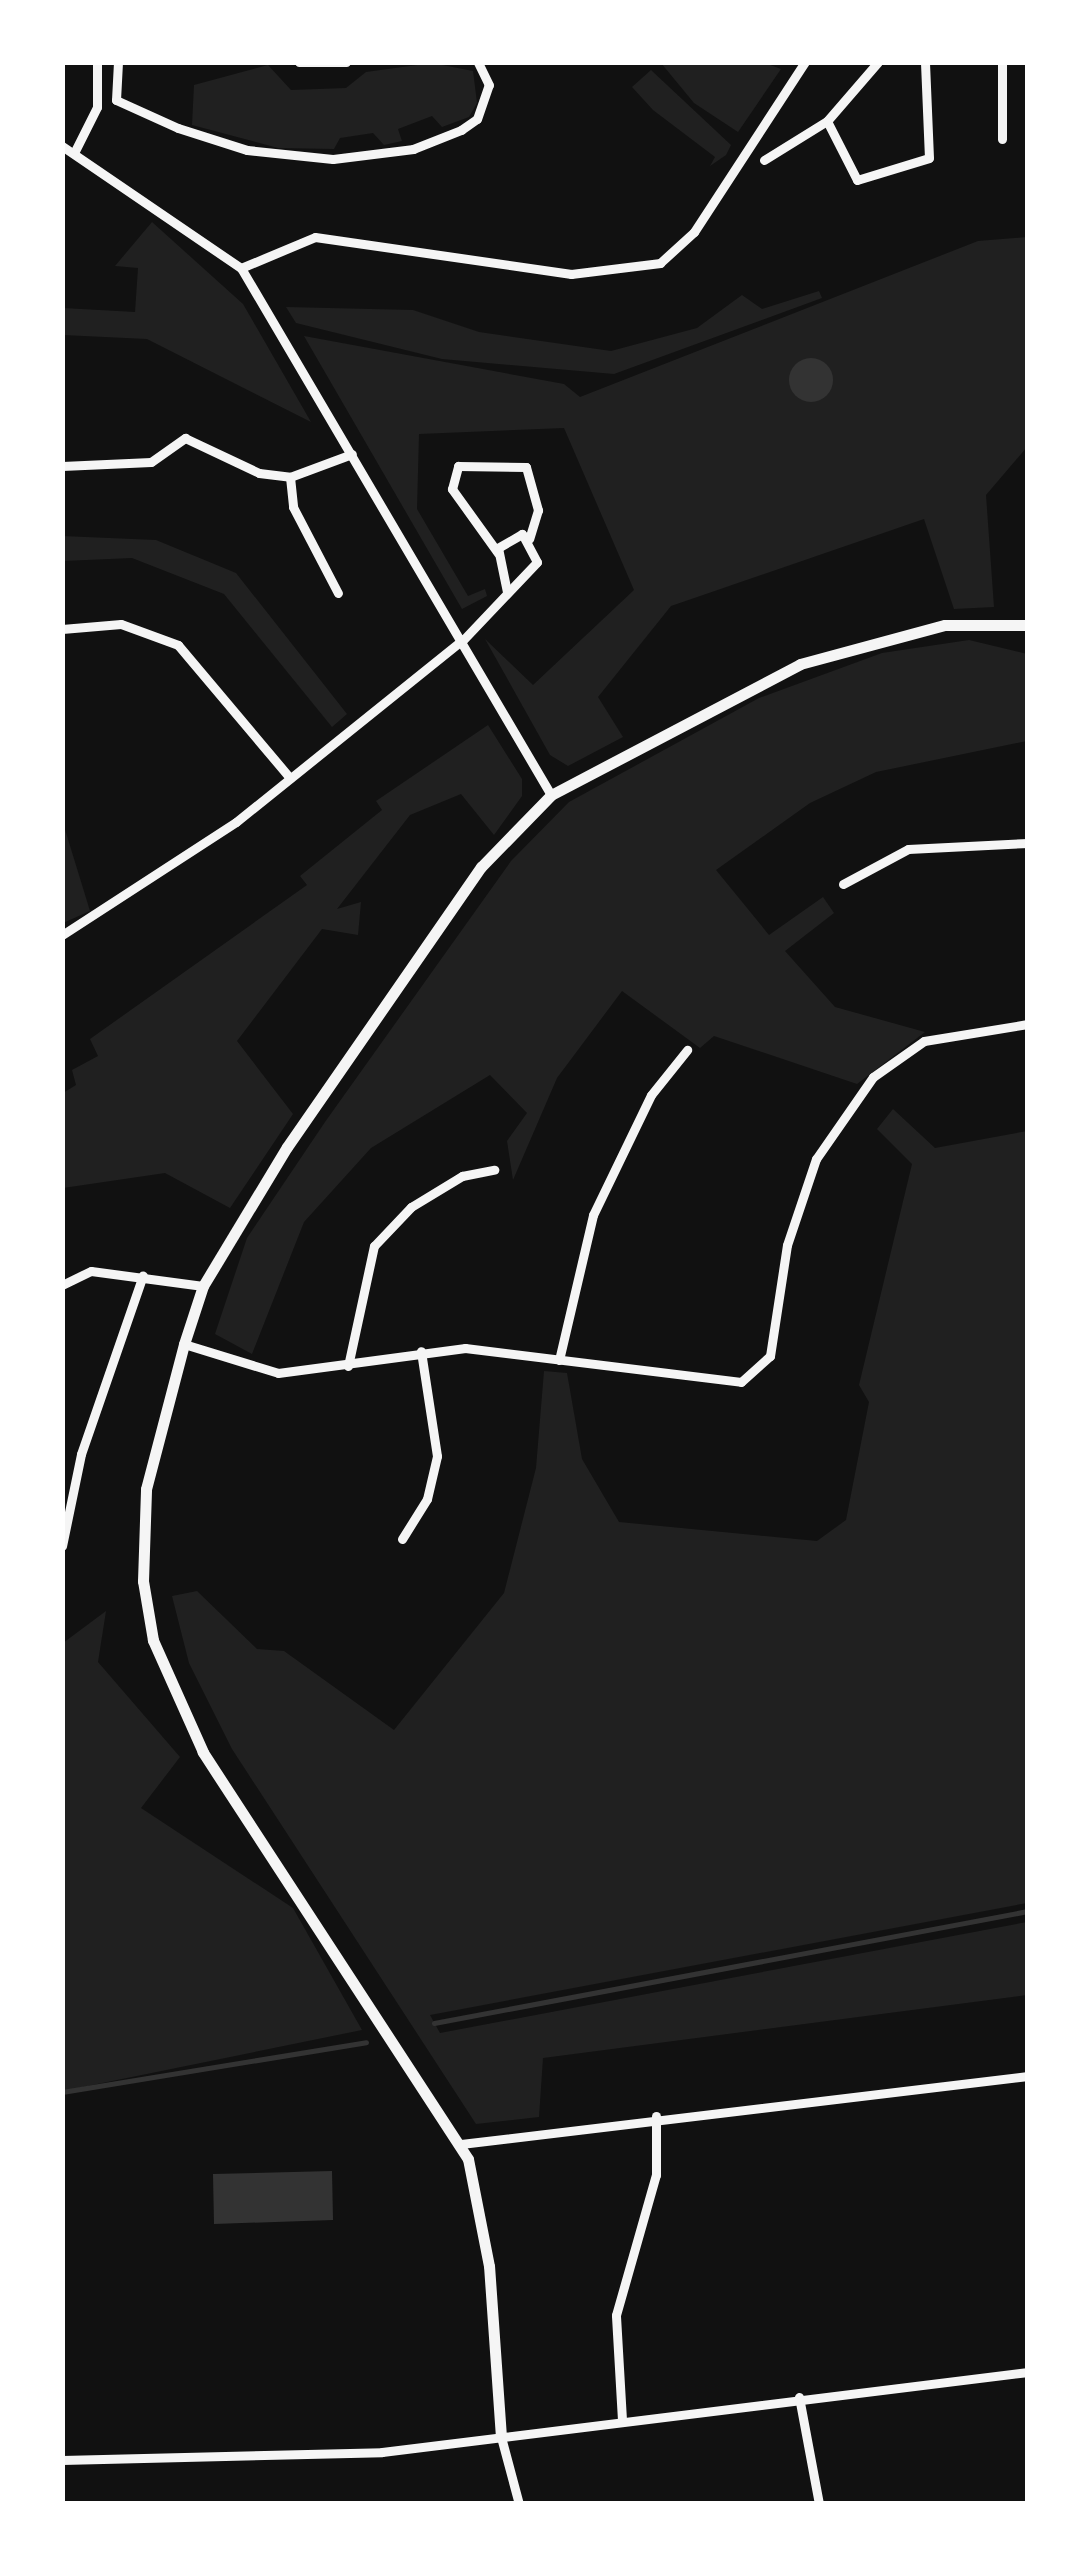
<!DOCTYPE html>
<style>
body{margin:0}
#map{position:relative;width:1090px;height:2566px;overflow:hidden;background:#111;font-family:Commissioner,sans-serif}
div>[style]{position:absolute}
.green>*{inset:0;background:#202020}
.water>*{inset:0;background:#333}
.round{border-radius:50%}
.stream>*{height:5px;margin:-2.5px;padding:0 2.5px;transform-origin:2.5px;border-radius:2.5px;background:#333}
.minor>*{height:9px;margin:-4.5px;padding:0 4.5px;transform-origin:4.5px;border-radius:4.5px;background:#f5f5f5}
.tertiary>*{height:11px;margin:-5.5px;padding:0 5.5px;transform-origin:5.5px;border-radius:5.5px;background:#f5f5f5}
span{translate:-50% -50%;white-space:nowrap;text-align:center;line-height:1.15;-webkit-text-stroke:10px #fff;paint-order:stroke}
.frame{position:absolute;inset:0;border:65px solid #fff;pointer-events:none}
</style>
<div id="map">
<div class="green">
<i style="clip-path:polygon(432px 63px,473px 71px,477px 103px,469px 117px,442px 127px,432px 116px,398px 129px,402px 141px,384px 145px,373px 133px,340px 138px,334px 149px,278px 148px,192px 125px,194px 85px,268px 65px,291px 90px,346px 88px,366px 72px)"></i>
<i style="clip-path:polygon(661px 63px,765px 63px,781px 69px,738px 132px,694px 103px)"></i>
<i style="clip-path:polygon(651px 70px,731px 145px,726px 155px,710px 166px,715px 157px,653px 110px,632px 87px)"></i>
<i style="clip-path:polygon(152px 222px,243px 304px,311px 422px,147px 339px,63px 335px,63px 308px,135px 312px,138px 268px,115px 266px)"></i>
<i style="clip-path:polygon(1027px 237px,1027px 447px,986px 495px,994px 607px,954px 609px,924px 519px,671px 606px,598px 697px,623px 737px,568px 766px,550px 755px,485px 639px,533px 685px,634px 590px,564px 428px,419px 434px,417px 509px,468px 596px,485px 589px,487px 596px,462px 609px,304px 336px,564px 384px,580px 397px,978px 241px)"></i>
<i style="clip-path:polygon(819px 291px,822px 298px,614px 374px,442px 359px,296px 323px,286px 307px,413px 310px,479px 332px,611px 351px,697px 328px,742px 295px,762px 309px)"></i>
<i style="clip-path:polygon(62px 536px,156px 540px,236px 573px,347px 714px,332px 727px,224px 594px,132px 558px,63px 561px)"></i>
<i style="clip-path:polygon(969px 640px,1027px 654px,1027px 741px,876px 772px,810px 803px,716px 870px,769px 935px,823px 897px,834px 913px,785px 951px,835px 1007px,925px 1032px,857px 1084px,714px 1036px,700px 1048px,622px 991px,557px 1078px,513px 1180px,507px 1141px,527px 1113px,490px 1075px,371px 1148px,304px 1222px,252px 1354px,215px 1334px,247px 1238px,325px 1122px,511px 861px,569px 802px,759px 698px,882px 653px)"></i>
<i style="clip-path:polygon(488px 725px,522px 779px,522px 796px,494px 835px,461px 794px,410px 815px,337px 909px,361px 902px,358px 935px,322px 929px,237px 1041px,293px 1114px,230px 1208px,165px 1173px,63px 1188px,63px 1093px,76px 1085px,72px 1070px,98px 1056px,90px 1039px,307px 885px,300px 876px,382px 810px,376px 801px)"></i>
<i style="clip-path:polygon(63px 823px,90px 911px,63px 923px,62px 923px)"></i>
<i style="clip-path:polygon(893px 1109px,935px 1148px,1027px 1131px,1027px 1903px,430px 2015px,440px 2033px,1027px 1922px,1027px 1995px,543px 2058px,539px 2117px,476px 2124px,232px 1749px,189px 1663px,172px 1596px,197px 1591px,257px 1649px,284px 1651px,394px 1730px,504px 1593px,536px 1468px,544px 1371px,567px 1373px,582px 1459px,619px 1522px,817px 1541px,846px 1520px,869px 1402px,859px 1385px,912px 1164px,877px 1129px)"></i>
<i style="clip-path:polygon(106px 1611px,98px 1662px,180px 1757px,141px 1808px,293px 1908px,362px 2030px,63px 2091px,63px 1643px)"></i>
</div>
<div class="water">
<i class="round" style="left:789px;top:358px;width:44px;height:44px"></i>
<i style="clip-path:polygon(332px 2171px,333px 2220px,214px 2224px,213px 2174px)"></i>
</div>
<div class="stream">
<i style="left:434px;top:2023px;width:604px;rotate:-10.68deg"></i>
<i style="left:62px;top:2092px;width:308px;rotate:-9.3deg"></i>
</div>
<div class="minor">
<i style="left:118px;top:62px;width:38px;rotate:93deg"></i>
<i style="left:116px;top:100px;width:68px;rotate:24.3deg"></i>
<i style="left:178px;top:128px;width:72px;rotate:17.7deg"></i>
<i style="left:247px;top:150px;width:86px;rotate:6deg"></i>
<i style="left:333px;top:159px;width:81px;rotate:-7.1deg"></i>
<i style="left:413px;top:149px;width:52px;rotate:-21.6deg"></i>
<i style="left:461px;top:130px;width:19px;rotate:-35deg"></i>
<i style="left:477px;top:119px;width:36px;rotate:-71deg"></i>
<i style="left:489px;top:85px;width:25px;rotate:-116deg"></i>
<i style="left:299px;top:62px;width:47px"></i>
<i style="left:878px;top:62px;width:78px;rotate:130.8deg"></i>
<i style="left:827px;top:121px;width:66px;rotate:63deg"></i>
<i style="left:857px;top:180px;width:75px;rotate:-17deg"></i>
<i style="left:929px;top:158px;width:96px;rotate:-92.4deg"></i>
<i style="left:1002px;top:62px;width:77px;rotate:90deg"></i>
<i style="left:62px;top:146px;width:217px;rotate:34.3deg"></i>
<i style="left:241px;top:268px;width:611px;rotate:59.53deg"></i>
<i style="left:75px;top:151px;width:49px;rotate:-63.4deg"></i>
<i style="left:97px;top:107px;width:45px;rotate:-90deg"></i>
<i style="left:764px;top:160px;width:74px;rotate:-31.8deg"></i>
<i style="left:241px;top:268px;width:80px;rotate:-22.7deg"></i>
<i style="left:315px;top:237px;width:259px;rotate:8.2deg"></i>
<i style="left:571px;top:274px;width:90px;rotate:-7deg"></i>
<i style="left:660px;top:263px;width:46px;rotate:-42.4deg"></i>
<i style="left:694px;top:232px;width:203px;rotate:-56.9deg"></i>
<i style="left:62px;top:466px;width:89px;rotate:-2.6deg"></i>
<i style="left:151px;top:462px;width:42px;rotate:-35.2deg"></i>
<i style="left:185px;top:438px;width:82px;rotate:25.3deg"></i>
<i style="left:259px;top:473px;width:31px;rotate:7deg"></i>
<i style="left:290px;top:477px;width:66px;rotate:-20.4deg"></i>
<i style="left:290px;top:477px;width:30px;rotate:84deg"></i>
<i style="left:293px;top:507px;width:97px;rotate:62.4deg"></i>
<i style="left:498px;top:553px;width:79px;rotate:-125.7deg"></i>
<i style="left:452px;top:489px;width:24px;rotate:-75deg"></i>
<i style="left:458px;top:466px;width:68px;rotate:0.8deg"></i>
<i style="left:526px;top:467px;width:45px;rotate:74.4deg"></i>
<i style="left:538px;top:510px;width:30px;rotate:107deg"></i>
<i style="left:62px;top:629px;width:59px;rotate:-4.8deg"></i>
<i style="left:121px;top:624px;width:61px;rotate:20.2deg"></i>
<i style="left:178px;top:645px;width:174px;rotate:49.9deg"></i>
<i style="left:843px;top:884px;width:74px;rotate:-28.3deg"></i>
<i style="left:908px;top:849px;width:120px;rotate:-2.9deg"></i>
<i style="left:62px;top:935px;width:207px;rotate:-33deg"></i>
<i style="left:236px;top:822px;width:292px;rotate:-38.8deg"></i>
<i style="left:464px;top:639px;width:106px;rotate:-46.5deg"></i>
<i style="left:537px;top:562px;width:32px;rotate:-118deg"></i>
<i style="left:522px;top:534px;width:28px;rotate:150deg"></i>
<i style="left:498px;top:548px;width:45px;rotate:78.4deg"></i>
<i style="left:62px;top:1285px;width:32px;rotate:-26deg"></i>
<i style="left:91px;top:1271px;width:113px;rotate:7.6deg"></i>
<i style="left:184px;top:1344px;width:98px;rotate:17.1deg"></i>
<i style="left:278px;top:1373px;width:189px;rotate:-7.6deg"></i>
<i style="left:465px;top:1348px;width:278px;rotate:7deg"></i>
<i style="left:741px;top:1382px;width:39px;rotate:-42deg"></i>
<i style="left:770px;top:1356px;width:112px;rotate:-81.3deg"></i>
<i style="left:787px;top:1245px;width:91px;rotate:-71.4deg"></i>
<i style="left:816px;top:1159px;width:100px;rotate:-55.2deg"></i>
<i style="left:873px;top:1077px;width:62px;rotate:-35.2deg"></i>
<i style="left:924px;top:1041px;width:105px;rotate:-9.3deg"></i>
<i style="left:559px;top:1360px;width:149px;rotate:-76.8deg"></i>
<i style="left:593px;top:1215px;width:133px;rotate:-64.2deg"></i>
<i style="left:651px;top:1095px;width:58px;rotate:-51.3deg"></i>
<i style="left:348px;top:1366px;width:123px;rotate:-77.8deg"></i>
<i style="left:374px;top:1246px;width:54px;rotate:-46.5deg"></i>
<i style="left:411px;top:1207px;width:60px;rotate:-31.3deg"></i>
<i style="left:462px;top:1176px;width:33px;rotate:-11deg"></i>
<i style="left:402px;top:1539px;width:47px;rotate:-58deg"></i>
<i style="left:427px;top:1499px;width:44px;rotate:-76.9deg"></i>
<i style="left:437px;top:1456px;width:106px;rotate:-98.7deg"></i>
<i style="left:62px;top:1546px;width:94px;rotate:-78.3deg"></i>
<i style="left:81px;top:1454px;width:189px;rotate:-70.9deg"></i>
<i style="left:461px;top:2144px;width:571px;rotate:-6.84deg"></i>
<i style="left:799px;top:2397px;width:109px;rotate:79.4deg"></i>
<i style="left:622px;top:2420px;width:105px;rotate:-93.3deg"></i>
<i style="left:616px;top:2315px;width:146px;rotate:-74.1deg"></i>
<i style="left:656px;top:2175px;width:59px;rotate:-90deg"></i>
<i style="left:501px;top:2437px;width:69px;rotate:75deg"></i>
<i style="left:62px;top:2460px;width:320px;rotate:-1.4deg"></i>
<i style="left:382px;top:2452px;width:651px;rotate:-7.06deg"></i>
</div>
<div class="tertiary">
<i style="left:501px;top:2437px;width:171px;rotate:-94deg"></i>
<i style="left:489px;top:2266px;width:109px;rotate:-101.1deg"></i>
<i style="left:468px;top:2159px;width:486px;rotate:-123.1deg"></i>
<i style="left:203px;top:1752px;width:123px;rotate:-114.1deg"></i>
<i style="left:153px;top:1640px;width:60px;rotate:-99.6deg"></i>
<i style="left:143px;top:1581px;width:92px;rotate:-88.1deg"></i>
<i style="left:146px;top:1489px;width:150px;rotate:-75.3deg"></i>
<i style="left:184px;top:1344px;width:61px;rotate:-71.9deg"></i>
<i style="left:203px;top:1286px;width:162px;rotate:-58.9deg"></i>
<i style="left:287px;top:1147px;width:341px;rotate:-55.3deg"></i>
<i style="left:481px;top:867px;width:100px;rotate:-45.8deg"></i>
<i style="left:551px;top:795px;width:281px;rotate:-27.7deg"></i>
<i style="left:800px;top:664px;width:150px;rotate:-15.1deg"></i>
<i style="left:945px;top:625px;width:83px"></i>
</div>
<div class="frame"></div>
</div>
